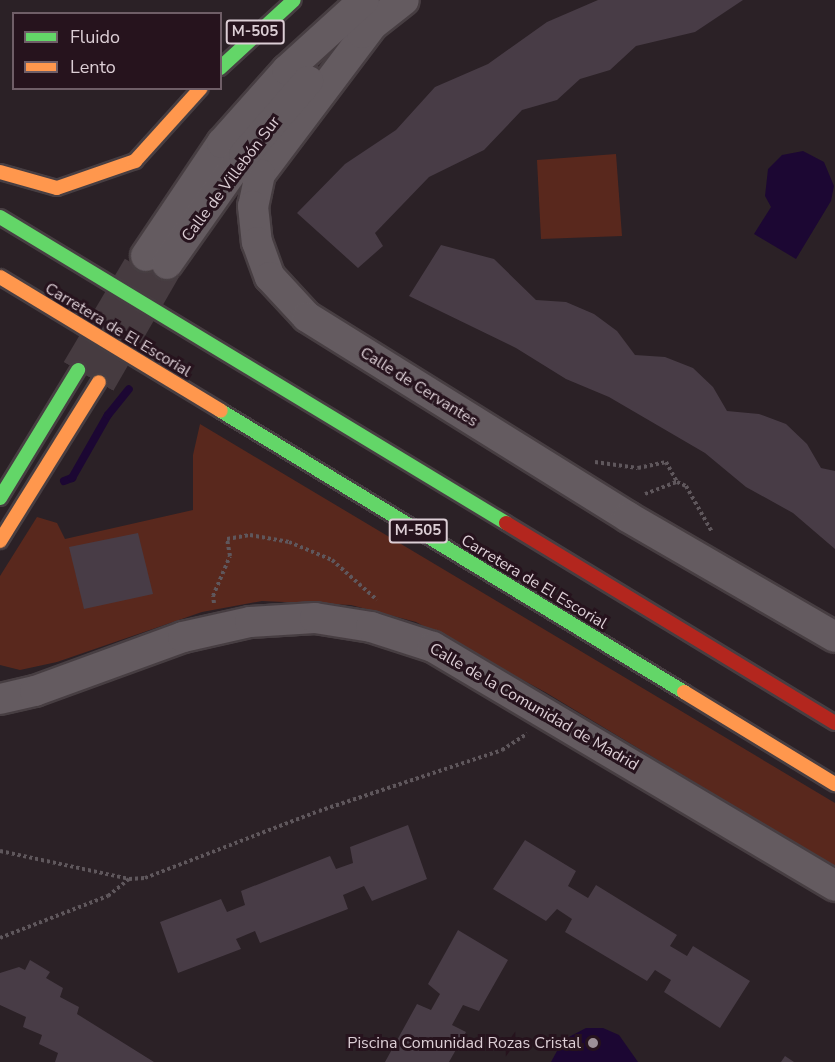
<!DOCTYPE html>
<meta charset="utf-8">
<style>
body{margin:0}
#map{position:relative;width:835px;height:1062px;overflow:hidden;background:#2b2126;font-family:"Nunito Sans",sans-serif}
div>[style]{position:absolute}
.green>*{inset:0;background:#59281d}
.water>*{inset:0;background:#1c0733}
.stream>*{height:8px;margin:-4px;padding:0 4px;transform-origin:4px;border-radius:4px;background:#1c0733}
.building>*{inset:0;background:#483c46}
.secondary-tunnel>*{height:33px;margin-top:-16.5px;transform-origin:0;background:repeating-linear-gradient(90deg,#463b40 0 33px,transparent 0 49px)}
.path>*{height:4px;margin-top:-2px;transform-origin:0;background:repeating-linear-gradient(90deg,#5f575c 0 3px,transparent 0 6px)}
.roads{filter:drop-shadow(2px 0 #473e42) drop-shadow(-2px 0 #473e42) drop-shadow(0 2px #473e42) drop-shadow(0 -2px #473e42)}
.street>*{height:30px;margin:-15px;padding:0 15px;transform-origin:15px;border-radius:15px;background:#645b60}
.fast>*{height:14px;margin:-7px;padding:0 7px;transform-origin:7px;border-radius:7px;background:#63d668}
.slow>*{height:14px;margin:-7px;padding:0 7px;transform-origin:7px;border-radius:7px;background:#ff974d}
.jam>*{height:14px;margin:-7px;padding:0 7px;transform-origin:7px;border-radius:7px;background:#b3261e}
.dots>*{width:16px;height:16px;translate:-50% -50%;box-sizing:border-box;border:3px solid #26131d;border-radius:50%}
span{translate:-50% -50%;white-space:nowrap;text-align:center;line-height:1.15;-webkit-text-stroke:6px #26131d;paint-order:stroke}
.shield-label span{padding:2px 4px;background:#26131d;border:2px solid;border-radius:4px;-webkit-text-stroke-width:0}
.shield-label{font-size:15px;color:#dcced5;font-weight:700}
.street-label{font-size:16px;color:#dcced5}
.poi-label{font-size:16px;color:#dcced5}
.right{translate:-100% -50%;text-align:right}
.legend{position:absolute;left:12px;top:12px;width:210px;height:78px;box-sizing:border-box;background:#26131d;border:2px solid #6f5e67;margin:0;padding:8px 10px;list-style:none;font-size:18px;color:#dcced5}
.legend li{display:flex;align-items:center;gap:12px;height:30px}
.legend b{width:30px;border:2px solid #6f5e67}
</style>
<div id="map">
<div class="green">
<i style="clip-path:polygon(616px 154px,622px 236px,541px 239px,537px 160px)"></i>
<i style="clip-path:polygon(200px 424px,835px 803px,835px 867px,545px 692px,416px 622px,351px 605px,262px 601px,202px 612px,57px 662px,20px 670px,0 665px,0 576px,37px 517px,57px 523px,65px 539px,193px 510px,193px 455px)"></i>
</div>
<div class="water">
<i style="clip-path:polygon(803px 151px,824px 162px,834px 186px,831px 201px,796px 259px,754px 234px,771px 207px,765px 196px,768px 169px,782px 155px)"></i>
<i style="clip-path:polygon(586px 1028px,603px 1028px,619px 1035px,638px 1062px,551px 1062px,563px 1040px)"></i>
</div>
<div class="stream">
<i style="left:64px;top:481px;width:9px;rotate:-21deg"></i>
<i style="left:72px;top:478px;width:73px;rotate:-60.3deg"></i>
<i style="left:108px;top:415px;width:33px;rotate:-51deg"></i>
</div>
<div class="building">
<i style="clip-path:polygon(598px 0,743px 0,695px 32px,636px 46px,610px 70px,580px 79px,557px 100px,522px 110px,484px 150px,429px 177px,375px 233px,383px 246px,358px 268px,297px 213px,345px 164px,396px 130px,435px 87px,488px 64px,547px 22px)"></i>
<i style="clip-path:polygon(441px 245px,494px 259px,536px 300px,566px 302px,594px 314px,617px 331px,635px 355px,665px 357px,693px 368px,713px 387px,727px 411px,759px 414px,786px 424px,807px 444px,821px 468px,835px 471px,835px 549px,793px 513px,746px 487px,705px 453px,609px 397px,566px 379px,516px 348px,409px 296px)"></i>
<i style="clip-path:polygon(138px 533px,153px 594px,84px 609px,69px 547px)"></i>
<i style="clip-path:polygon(408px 825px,427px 879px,372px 901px,364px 886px,343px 895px,348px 909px,260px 943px,255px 931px,236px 939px,241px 949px,178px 973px,160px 922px,221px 899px,227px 912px,245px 905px,241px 891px,330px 856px,336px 869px,353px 863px,350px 847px)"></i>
<i style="clip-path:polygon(525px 840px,576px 871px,568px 886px,588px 898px,596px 885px,677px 935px,670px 946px,687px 956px,693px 946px,750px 981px,720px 1028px,664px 992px,671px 980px,655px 970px,647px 981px,565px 932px,572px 919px,557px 909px,546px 921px,493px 889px)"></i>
<i style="clip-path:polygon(458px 930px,508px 960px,479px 1011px,463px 1005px,452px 1025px,466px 1032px,449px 1062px,385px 1062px,417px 1004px,431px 1010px,440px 994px,428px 984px)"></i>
<i style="clip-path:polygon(30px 960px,50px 972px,46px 978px,63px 988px,60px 997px,79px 1007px,77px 1014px,154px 1062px,55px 1062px,58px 1053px,39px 1044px,42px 1035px,23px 1027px,26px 1017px,0 1005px,0 973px,19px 967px,25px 970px)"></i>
<i style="clip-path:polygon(785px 1056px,794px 1062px,781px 1062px)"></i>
</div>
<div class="secondary-tunnel">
<i style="left:78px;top:370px;width:120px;rotate:-59.4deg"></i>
<i style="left:99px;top:382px;width:136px;rotate:-60deg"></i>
</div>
<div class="path">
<i style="left:595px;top:462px;width:43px;rotate:7.9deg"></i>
<i style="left:638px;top:468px;width:29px;rotate:-12deg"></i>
<i style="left:666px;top:462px;width:23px;rotate:61deg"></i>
<i style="left:677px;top:482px;width:10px;rotate:24deg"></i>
<i style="left:686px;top:486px;width:53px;rotate:60.5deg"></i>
<i style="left:645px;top:494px;width:34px;rotate:-21deg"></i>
<i style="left:214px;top:603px;width:7px;rotate:-98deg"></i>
<i style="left:213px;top:596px;width:43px;rotate:-67deg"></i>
<i style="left:230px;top:556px;width:17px;rotate:-100deg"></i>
<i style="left:227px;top:539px;width:23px;rotate:-10deg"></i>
<i style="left:250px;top:535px;width:40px;rotate:10deg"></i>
<i style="left:289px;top:542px;width:47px;rotate:22.7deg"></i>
<i style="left:332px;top:560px;width:60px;rotate:41.6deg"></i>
<i style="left:0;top:851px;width:132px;rotate:12.2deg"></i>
<i style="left:129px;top:879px;width:16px;rotate:-4deg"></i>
<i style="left:145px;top:878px;width:186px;rotate:-21.1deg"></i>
<i style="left:319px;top:811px;width:193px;rotate:-18.4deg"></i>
<i style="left:502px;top:750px;width:30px;rotate:-33deg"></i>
<i style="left:0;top:938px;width:116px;rotate:-21.3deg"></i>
<i style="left:108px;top:896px;width:27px;rotate:-39deg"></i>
</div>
<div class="roads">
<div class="street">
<i style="left:376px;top:20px;width:193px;rotate:127deg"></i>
<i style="left:260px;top:174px;width:33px;rotate:102deg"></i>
<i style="left:253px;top:206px;width:36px;rotate:84deg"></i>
<i style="left:257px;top:242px;width:37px;rotate:70deg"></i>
<i style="left:270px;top:277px;width:54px;rotate:47.2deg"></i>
<i style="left:307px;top:317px;width:378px;rotate:31.9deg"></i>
<i style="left:628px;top:517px;width:239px;rotate:30.1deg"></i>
<i style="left:362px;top:33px;width:53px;rotate:-38.2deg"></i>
<i style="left:146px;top:256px;width:136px;rotate:-56.1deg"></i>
<i style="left:222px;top:143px;width:98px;rotate:-48.3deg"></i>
<i style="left:287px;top:70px;width:104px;rotate:-42.3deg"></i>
<i style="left:167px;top:264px;width:133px;rotate:-54.8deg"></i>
<i style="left:244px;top:155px;width:98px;rotate:-49.1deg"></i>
<i style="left:0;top:699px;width:36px;rotate:-13deg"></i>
<i style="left:35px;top:691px;width:158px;rotate:-20deg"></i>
<i style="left:183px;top:637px;width:69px;rotate:-12.6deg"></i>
<i style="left:250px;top:622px;width:65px;rotate:-3.5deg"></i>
<i style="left:315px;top:618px;width:57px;rotate:9.1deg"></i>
<i style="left:371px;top:627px;width:65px;rotate:17.9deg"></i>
<i style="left:433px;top:647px;width:468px;rotate:30.7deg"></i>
</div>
<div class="fast">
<i style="left:220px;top:68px;width:100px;rotate:-42.6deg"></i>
<i style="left:0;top:217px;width:591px;rotate:31.16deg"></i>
<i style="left:221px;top:411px;width:542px;rotate:31.25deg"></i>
<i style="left:0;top:498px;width:150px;rotate:-58.6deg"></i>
</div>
<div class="slow">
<i style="left:0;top:172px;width:59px;rotate:15.7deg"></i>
<i style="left:57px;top:188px;width:83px;rotate:-19.1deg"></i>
<i style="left:135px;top:161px;width:98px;rotate:-47.9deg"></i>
<i style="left:0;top:277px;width:258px;rotate:31.2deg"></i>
<i style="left:0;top:541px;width:187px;rotate:-58.1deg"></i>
<i style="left:684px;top:692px;width:177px;rotate:31.4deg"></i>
</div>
<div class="jam">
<i style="left:506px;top:523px;width:385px;rotate:31.3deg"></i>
</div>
</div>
<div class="dots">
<i style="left:593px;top:1043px;background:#9e9198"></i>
</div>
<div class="shield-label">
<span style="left:255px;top:32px">M-505</span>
<span style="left:418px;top:531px">M-505</span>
</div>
<div class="street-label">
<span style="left:231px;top:179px;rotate:-53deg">Calle de Villebón Sur</span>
<span style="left:118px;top:330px;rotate:31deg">Carretera de El Escorial</span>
<span style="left:419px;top:387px;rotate:32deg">Calle de Cervantes</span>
<span style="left:534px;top:582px;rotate:31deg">Carretera de El Escorial</span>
<span style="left:534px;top:707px;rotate:30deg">Calle de la Comunidad de Madrid</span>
</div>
<div class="poi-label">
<span class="right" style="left:581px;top:1043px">Piscina Comunidad Rozas Cristal</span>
</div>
<ul class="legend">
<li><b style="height:8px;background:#63d668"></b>Fluido</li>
<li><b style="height:8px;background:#ff974d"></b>Lento</li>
</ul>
</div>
